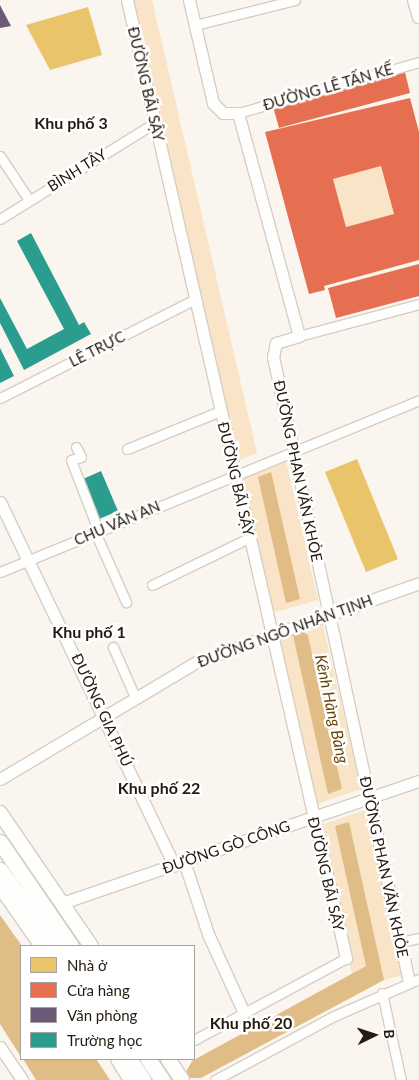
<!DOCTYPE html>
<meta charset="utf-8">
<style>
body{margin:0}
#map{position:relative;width:419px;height:1080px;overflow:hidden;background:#faf5ee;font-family:Lato,sans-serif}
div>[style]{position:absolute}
.green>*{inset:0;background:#fae4c7}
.water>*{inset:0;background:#e0bc87}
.homes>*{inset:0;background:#e9c46a}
.shops>*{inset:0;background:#e76f51}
.offices>*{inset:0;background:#6d597a}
.schools>*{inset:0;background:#2a9d8f}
.roads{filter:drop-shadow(1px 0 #d5cec5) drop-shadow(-1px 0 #d5cec5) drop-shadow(0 1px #d5cec5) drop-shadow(0 -1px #d5cec5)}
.minor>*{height:9px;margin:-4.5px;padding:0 4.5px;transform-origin:4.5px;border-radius:4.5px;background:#fefefc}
.tertiary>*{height:11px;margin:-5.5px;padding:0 5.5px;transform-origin:5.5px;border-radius:5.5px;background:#fefefc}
.secondary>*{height:12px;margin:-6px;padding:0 6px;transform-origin:6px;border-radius:6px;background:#fefefc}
.primary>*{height:14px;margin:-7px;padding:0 7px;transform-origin:7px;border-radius:7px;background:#fefefc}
.trunk>*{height:15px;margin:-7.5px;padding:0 7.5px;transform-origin:7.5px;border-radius:7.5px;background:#fefefc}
span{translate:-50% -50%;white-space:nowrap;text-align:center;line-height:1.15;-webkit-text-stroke:5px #fff;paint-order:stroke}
.street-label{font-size:15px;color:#231b0f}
.neighbourhood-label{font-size:16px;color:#231b0f;font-weight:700}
.water-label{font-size:16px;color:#654408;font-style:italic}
.legend{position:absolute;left:20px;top:945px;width:175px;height:115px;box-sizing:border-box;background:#fff;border:1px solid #a7a49f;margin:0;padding:6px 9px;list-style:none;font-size:15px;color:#231b0f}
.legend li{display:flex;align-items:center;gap:10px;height:25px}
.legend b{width:25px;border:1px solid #a7a49f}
.north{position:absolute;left:349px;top:1010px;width:50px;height:50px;-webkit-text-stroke:4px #fff;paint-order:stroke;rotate:86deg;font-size:14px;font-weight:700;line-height:20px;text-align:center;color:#231b0f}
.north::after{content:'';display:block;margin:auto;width:18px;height:22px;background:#231b0f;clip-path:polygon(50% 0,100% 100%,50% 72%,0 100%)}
</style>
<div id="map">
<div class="green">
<i style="clip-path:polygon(133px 0,152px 0,257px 453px,239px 460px)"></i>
<i style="clip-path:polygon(381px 166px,394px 214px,346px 227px,333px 179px)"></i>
<i style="clip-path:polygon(286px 461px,318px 600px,272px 613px,243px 477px)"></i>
<i style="clip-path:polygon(323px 625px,361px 789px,314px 805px,278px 640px)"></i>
<i style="clip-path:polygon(365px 810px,403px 975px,384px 980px,366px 966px,352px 974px,318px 826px)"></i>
</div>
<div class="water">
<i style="clip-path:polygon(271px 472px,300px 599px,286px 603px,258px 477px)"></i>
<i style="clip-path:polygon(307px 631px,342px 789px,328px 794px,293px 635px)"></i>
<i style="clip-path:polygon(349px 822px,384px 980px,201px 1078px,190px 1078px,186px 1072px,192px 1061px,366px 966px,335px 826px)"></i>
<i style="clip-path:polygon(0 915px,22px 946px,21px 1057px,0 1024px)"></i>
<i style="clip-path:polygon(23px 1059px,96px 1059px,110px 1080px,36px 1080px)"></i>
</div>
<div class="homes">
<i style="clip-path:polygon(88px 7px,102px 55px,50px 70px,26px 25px)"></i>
<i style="clip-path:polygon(357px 459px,398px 559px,366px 572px,325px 472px)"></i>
</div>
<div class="shops">
<i style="clip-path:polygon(404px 68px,410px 93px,279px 128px,272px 103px)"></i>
<i style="clip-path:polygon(evenodd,410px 98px,419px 132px,419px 260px,324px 286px,325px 290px,309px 294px,265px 132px,410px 98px,381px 166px,394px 214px,346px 227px,333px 179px,381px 166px)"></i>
<i style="clip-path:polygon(419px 264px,419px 296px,336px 318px,328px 288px)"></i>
</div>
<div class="offices">
<i style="clip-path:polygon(0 5px,2px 9px,11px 26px,0 28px)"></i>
</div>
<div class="schools">
<i style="clip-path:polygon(31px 233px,79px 325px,84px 322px,91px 334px,24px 370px,0 323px,0 298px,27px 349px,64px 329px,17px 241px)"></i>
<i style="clip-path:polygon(0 348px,14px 376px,0 383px)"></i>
<i style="clip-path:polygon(101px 471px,118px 511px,99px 519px,83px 479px)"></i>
</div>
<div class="roads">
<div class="minor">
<i style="left:195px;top:25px;width:103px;rotate:-14deg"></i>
<i style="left:238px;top:113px;width:188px;rotate:-15.7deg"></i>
<i style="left:0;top:156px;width:53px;rotate:56.6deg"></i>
<i style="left:0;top:219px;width:181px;rotate:-31.9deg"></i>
<i style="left:299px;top:336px;width:124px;rotate:-14.9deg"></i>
<i style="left:0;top:398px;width:219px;rotate:-26.9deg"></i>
<i style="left:76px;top:447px;width:11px;rotate:63deg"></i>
<i style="left:81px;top:457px;width:10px;rotate:163deg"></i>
<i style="left:71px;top:460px;width:75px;rotate:68.9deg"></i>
<i style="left:127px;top:449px;width:100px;rotate:-22.2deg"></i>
<i style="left:95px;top:532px;width:77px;rotate:66.1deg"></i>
<i style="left:0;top:572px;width:453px;rotate:-22.3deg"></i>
<i style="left:152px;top:585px;width:108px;rotate:-25.9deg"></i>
<i style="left:113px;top:647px;width:55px;rotate:66.3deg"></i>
<i style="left:400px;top:942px;width:19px;rotate:-12deg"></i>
<i style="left:382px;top:993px;width:89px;rotate:77.7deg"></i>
<i style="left:194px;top:1040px;width:173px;rotate:-28.3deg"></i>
<i style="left:215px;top:1080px;width:135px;rotate:-28.3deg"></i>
<i style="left:334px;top:1016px;width:93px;rotate:-23.5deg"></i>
</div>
<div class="tertiary">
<i style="left:127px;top:0;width:983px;rotate:77.12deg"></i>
<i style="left:189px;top:0;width:106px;rotate:76.9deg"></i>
<i style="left:213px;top:103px;width:14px;rotate:45deg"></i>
<i style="left:223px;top:113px;width:15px"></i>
<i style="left:238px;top:113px;width:231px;rotate:74.7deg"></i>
<i style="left:299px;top:336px;width:24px;rotate:163deg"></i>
<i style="left:276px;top:343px;width:14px;rotate:102deg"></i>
<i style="left:273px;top:357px;width:640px;rotate:77.72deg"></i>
<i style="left:0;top:502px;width:403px;rotate:64.4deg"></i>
<i style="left:0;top:779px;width:230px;rotate:-30.8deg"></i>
<i style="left:198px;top:661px;width:234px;rotate:-19.4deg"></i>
<i style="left:184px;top:861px;width:77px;rotate:71.8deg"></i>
<i style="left:208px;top:934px;width:87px;rotate:65.5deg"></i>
<i style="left:62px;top:903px;width:377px;rotate:-18.9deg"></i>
<i style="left:0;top:1047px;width:40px;rotate:56deg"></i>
</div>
<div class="secondary">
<i style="left:414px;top:0;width:18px;rotate:74deg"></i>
</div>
<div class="primary">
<i style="left:0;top:813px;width:161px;rotate:55.6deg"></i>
<i style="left:0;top:886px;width:73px;rotate:55deg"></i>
<i style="left:118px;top:1059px;width:25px;rotate:58deg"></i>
<i style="left:168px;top:1059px;width:25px;rotate:56deg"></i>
</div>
<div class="trunk">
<i style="left:0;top:842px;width:126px;rotate:55.7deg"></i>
<i style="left:0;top:870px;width:94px;rotate:54.1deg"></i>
<i style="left:129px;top:1059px;width:25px;rotate:56deg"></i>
<i style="left:148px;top:1059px;width:25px;rotate:56deg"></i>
</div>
</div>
<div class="street-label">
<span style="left:146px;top:84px;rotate:77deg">ĐƯỜNG BÃI SẬY</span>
<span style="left:328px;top:87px;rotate:-16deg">ĐƯỜNG LÊ TẤN KẾ</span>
<span style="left:77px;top:170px;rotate:-32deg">BÌNH TÂY</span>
<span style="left:97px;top:349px;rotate:-27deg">LÊ TRỰC</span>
<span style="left:298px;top:471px;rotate:78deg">ĐƯỜNG PHAN VĂN KHỎE</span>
<span style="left:236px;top:479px;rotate:77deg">ĐƯỜNG BÃI SẬY</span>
<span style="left:117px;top:523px;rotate:-23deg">CHU VĂN AN</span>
<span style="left:285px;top:631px;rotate:-20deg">ĐƯỜNG NGÔ NHÂN TỊNH</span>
<span style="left:102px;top:710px;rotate:65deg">ĐƯỜNG GIA PHÚ</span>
<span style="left:226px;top:847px;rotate:-19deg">ĐƯỜNG GÒ CÔNG</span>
<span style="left:384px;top:867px;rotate:78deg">ĐƯỜNG PHAN VĂN KHỎE</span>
<span style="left:326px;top:874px;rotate:77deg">ĐƯỜNG BÃI SẬY</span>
</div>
<div class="neighbourhood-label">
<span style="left:71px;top:123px">Khu phố 3</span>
<span style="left:89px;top:632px">Khu phố 1</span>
<span style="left:159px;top:788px">Khu phố 22</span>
<span style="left:251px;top:1023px">Khu phố 20</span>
</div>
<div class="water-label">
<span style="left:332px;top:709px;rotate:78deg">Kênh Hàng Bàng</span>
</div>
<ul class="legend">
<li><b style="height:14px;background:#e9c46a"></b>Nhà ở</li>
<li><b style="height:14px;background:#e76f51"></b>Cửa hàng</li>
<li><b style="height:14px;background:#6d597a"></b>Văn phòng</li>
<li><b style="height:14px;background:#2a9d8f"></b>Trường học</li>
</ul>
<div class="north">B</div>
</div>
